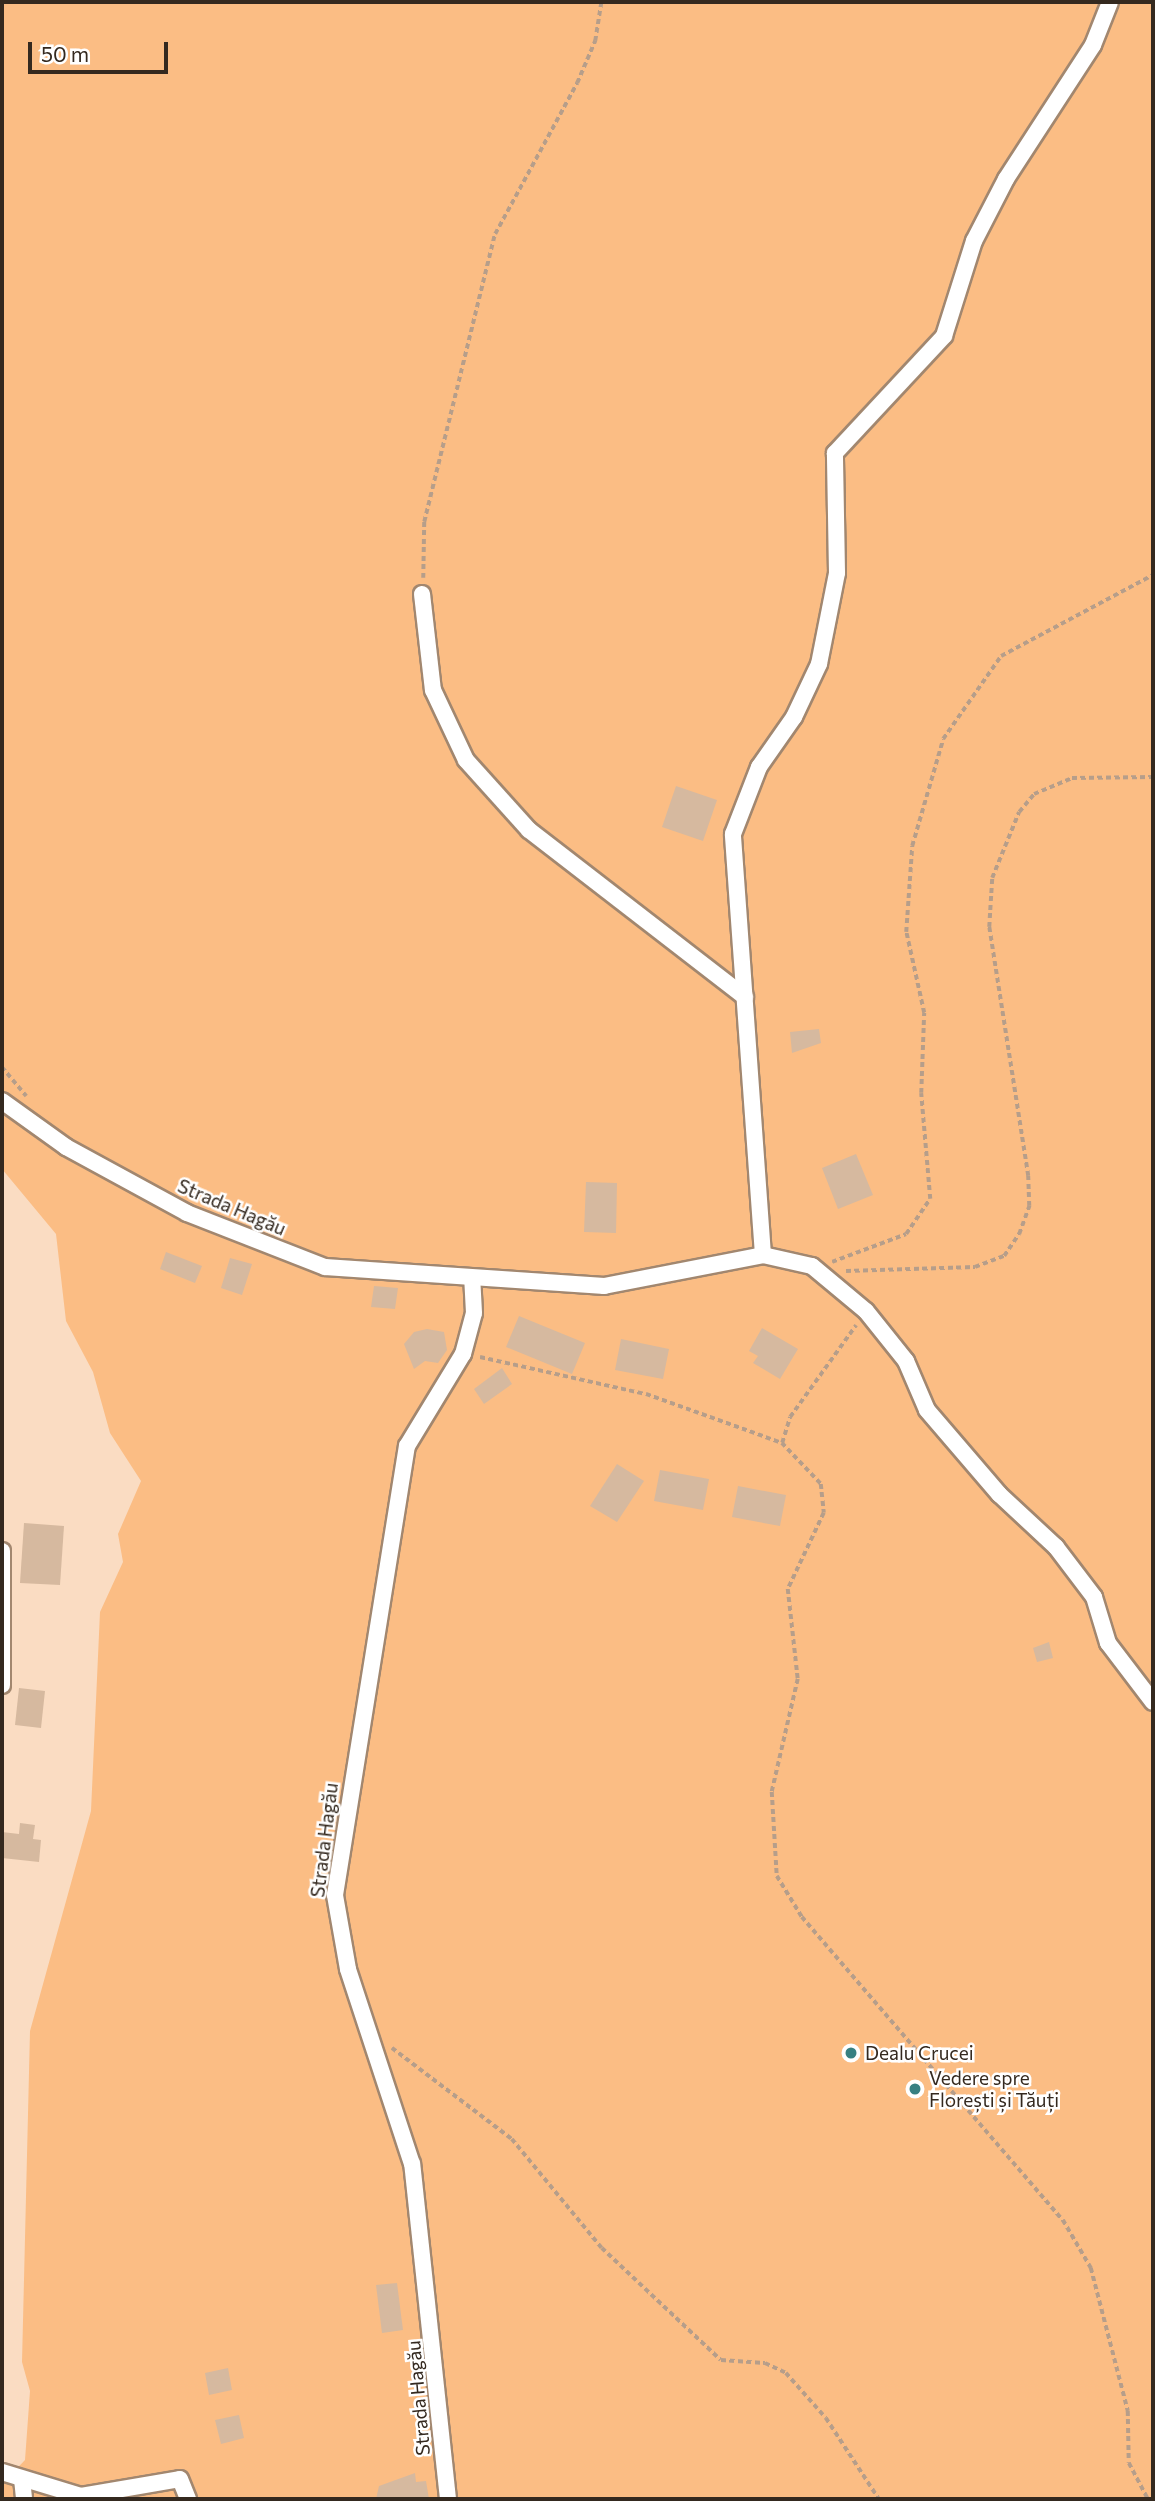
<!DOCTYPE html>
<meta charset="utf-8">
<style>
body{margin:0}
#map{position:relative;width:1155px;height:2501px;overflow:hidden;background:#fadcc2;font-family:Commissioner,sans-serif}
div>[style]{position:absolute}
.green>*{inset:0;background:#fbbd84}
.building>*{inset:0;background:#d6b99f}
.path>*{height:3.5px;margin-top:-1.75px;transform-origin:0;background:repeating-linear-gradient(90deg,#b69e8a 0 5px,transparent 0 8.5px)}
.roads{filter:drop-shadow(2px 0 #a2876f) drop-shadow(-2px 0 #a2876f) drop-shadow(0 2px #a2876f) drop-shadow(0 -2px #a2876f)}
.street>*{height:16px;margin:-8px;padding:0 8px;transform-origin:8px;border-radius:8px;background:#fff}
.dots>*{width:19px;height:19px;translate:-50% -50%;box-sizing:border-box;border:4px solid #fff;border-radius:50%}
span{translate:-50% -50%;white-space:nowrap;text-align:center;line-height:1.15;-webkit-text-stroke:5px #fff;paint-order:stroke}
.street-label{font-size:19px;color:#34291f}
.poi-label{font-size:19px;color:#34291f}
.left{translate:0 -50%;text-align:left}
.frame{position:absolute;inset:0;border:4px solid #34291f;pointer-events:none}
.scale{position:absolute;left:28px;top:42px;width:140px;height:32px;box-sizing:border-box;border:4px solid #34291f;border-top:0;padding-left:9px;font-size:21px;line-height:24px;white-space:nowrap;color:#34291f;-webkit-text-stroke:5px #fff;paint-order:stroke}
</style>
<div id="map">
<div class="green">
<i style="clip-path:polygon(2px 2px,1153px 2px,1153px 2499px,2px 2499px,2px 2484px,25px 2460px,30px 2391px,22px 2362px,30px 2031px,91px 1811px,100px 1612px,123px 1562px,118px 1534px,141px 1481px,110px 1433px,93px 1372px,66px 1321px,56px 1234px,2px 1169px)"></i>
</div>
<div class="building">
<i style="clip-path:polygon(676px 786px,717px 800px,703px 841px,662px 827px)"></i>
<i style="clip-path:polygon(819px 1029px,821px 1043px,792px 1053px,790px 1032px)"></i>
<i style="clip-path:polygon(856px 1154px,873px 1195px,838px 1209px,822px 1168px)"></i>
<i style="clip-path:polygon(586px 1182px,617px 1183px,616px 1233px,584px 1232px)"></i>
<i style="clip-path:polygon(166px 1252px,202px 1266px,195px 1283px,160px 1269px)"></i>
<i style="clip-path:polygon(230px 1258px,252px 1264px,242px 1295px,221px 1288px)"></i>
<i style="clip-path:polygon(374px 1286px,398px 1288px,395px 1309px,371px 1307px)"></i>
<i style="clip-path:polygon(519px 1316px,585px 1343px,572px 1374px,506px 1347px)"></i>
<i style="clip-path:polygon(762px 1328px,798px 1349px,780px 1379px,753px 1363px,758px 1356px,749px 1351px)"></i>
<i style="clip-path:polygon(427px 1329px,444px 1332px,447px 1350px,438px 1363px,425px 1361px,414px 1369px,404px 1344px,414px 1332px)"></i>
<i style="clip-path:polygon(621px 1339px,669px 1349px,663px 1379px,615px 1370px)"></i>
<i style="clip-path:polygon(502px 1368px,512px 1384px,484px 1404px,474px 1389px)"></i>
<i style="clip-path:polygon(617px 1464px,644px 1481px,617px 1522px,590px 1506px)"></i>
<i style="clip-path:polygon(660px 1470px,709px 1479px,703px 1510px,654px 1501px)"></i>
<i style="clip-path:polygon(738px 1486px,786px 1495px,780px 1526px,732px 1517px)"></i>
<i style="clip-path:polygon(24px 1523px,64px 1526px,60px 1585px,20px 1583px)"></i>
<i style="clip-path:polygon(1049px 1642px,1053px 1658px,1037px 1662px,1033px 1648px)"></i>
<i style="clip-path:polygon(19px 1688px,45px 1691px,41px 1728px,15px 1725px)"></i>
<i style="clip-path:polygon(20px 1823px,35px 1825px,33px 1839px,41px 1840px,39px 1862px,2px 1858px,2px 1832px,19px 1834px)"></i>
<i style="clip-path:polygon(397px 2283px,403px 2330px,382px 2333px,376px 2285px)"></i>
<i style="clip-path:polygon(228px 2368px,232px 2390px,209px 2395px,205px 2373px)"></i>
<i style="clip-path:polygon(239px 2415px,244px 2438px,221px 2444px,215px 2420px)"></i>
<i style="clip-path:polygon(415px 2473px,416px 2482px,426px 2481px,429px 2499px,376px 2499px,379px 2486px)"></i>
</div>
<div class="path">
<i style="left:423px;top:578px;width:56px;rotate:-89deg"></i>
<i style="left:424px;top:522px;width:297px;rotate:-76.2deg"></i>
<i style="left:495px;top:234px;width:172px;rotate:-61.5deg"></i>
<i style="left:577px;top:83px;width:46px;rotate:-66.8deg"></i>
<i style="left:595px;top:41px;width:39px;rotate:-81deg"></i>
<i style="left:2px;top:1067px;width:38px;rotate:50deg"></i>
<i style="left:832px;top:1262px;width:79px;rotate:-20.7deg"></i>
<i style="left:906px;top:1234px;width:42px;rotate:-55.6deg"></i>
<i style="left:930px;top:1199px;width:106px;rotate:-94.9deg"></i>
<i style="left:921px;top:1093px;width:80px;rotate:-87.9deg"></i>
<i style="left:924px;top:1013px;width:83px;rotate:-102.5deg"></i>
<i style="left:906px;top:932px;width:86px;rotate:-86deg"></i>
<i style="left:912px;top:846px;width:111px;rotate:-73.8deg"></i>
<i style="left:943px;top:739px;width:101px;rotate:-55.1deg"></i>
<i style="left:1001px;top:656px;width:172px;rotate:-28.1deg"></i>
<i style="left:846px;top:1271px;width:129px;rotate:-1.8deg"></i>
<i style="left:975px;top:1267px;width:31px;rotate:-21deg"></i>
<i style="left:1004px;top:1256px;width:27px;rotate:-56deg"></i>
<i style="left:1019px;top:1234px;width:30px;rotate:-70deg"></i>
<i style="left:1029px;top:1206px;width:30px;rotate:-92deg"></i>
<i style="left:1028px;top:1176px;width:252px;rotate:-98.9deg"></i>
<i style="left:989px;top:927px;width:49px;rotate:-86.5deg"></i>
<i style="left:992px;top:878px;width:71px;rotate:-67.8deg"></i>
<i style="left:1019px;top:812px;width:23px;rotate:-50deg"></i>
<i style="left:1034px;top:794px;width:41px;rotate:-22.8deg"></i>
<i style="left:1072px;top:778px;width:81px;rotate:-0.7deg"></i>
<i style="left:480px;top:1357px;width:170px;rotate:12.6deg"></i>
<i style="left:646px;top:1394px;width:145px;rotate:19.8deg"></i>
<i style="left:782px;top:1443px;width:57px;rotate:46.4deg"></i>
<i style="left:821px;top:1484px;width:29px;rotate:84deg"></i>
<i style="left:824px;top:1513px;width:84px;rotate:115.3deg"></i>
<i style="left:788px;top:1589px;width:91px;rotate:83.7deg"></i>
<i style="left:798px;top:1679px;width:116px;rotate:103deg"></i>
<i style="left:772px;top:1792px;width:84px;rotate:86.6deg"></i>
<i style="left:777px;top:1876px;width:48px;rotate:58.6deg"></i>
<i style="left:802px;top:1917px;width:400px;rotate:49.3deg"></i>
<i style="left:1063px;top:2220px;width:56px;rotate:59.7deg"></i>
<i style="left:1091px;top:2268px;width:148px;rotate:75.5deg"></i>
<i style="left:1128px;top:2411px;width:52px;rotate:88.9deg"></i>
<i style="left:1129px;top:2463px;width:41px;rotate:62.2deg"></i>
<i style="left:782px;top:1443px;width:27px;rotate:-73deg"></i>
<i style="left:790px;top:1417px;width:113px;rotate:-54.3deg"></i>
<i style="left:392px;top:2048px;width:151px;rotate:37.2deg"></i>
<i style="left:512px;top:2139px;width:141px;rotate:50.5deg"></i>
<i style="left:602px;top:2248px;width:163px;rotate:43.3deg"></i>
<i style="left:721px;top:2360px;width:44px;rotate:3.9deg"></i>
<i style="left:765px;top:2363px;width:23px;rotate:25deg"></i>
<i style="left:786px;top:2373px;width:60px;rotate:48.4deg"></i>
<i style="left:826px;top:2418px;width:97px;rotate:56.8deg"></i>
</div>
<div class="roads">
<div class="street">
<i style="left:422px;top:594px;width:97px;rotate:83.5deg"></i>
<i style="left:433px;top:690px;width:77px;rotate:64.8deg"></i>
<i style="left:466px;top:760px;width:94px;rotate:48deg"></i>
<i style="left:529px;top:830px;width:273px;rotate:37.7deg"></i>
<i style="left:2px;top:1101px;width:79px;rotate:35.7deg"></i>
<i style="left:66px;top:1147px;width:138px;rotate:28.6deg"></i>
<i style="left:187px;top:1213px;width:148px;rotate:21.4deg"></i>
<i style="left:325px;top:1267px;width:280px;rotate:3.9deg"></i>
<i style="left:604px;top:1286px;width:162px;rotate:-11deg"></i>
<i style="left:763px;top:1255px;width:50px;rotate:12.7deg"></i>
<i style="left:812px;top:1266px;width:70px;rotate:39.8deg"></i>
<i style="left:866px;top:1311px;width:64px;rotate:51.3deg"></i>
<i style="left:906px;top:1361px;width:53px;rotate:66.8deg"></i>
<i style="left:927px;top:1410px;width:111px;rotate:49.4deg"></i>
<i style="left:999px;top:1494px;width:78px;rotate:42.9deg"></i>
<i style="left:1056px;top:1547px;width:63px;rotate:52.8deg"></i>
<i style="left:1094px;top:1597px;width:48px;rotate:73.1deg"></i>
<i style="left:1108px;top:1643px;width:74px;rotate:52.7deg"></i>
<i style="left:763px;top:1255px;width:422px;rotate:-94.1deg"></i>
<i style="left:733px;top:834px;width:72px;rotate:-68.8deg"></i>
<i style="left:759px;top:767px;width:61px;rotate:-55deg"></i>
<i style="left:794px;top:717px;width:59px;rotate:-64.7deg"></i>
<i style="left:819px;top:664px;width:93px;rotate:-78.8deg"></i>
<i style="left:837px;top:573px;width:120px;rotate:-91deg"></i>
<i style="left:835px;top:453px;width:160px;rotate:-47deg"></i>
<i style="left:944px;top:336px;width:100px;rotate:-72.5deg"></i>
<i style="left:974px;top:241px;width:70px;rotate:-62.7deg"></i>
<i style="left:1006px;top:179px;width:160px;rotate:-57deg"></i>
<i style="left:1093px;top:45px;width:46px;rotate:-68.4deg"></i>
<i style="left:2px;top:1685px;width:134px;rotate:-90deg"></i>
<i style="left:2px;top:2472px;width:83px;rotate:16.9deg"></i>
<i style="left:81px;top:2496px;width:100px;rotate:-9.7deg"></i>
<i style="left:180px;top:2479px;width:22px;rotate:68deg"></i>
<i style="left:22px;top:2479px;width:20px;rotate:84deg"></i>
<i style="left:448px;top:2499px;width:337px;rotate:-96.1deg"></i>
<i style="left:412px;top:2164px;width:205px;rotate:-108.2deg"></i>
<i style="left:348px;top:1969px;width:75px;rotate:-100deg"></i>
<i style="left:335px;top:1895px;width:455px;rotate:-80.9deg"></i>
<i style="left:407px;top:1446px;width:108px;rotate:-58.7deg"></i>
<i style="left:463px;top:1354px;width:42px;rotate:-75deg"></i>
<i style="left:474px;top:1313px;width:35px;rotate:-93deg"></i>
</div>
</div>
<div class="dots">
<i style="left:851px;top:2053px;background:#378082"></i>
<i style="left:915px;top:2089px;background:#378082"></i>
</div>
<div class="street-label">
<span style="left:232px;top:1207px;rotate:23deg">Strada Hagău</span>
<span style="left:324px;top:1840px;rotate:-83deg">Strada Hagău</span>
<span style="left:418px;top:2398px;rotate:-95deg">Strada Hagău</span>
</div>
<div class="poi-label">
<span class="left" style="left:865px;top:2053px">Dealu Crucei</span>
<span class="left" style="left:929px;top:2089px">Vedere spre<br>Florești și Tăuți</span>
</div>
<div class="frame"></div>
<div class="scale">50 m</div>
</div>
